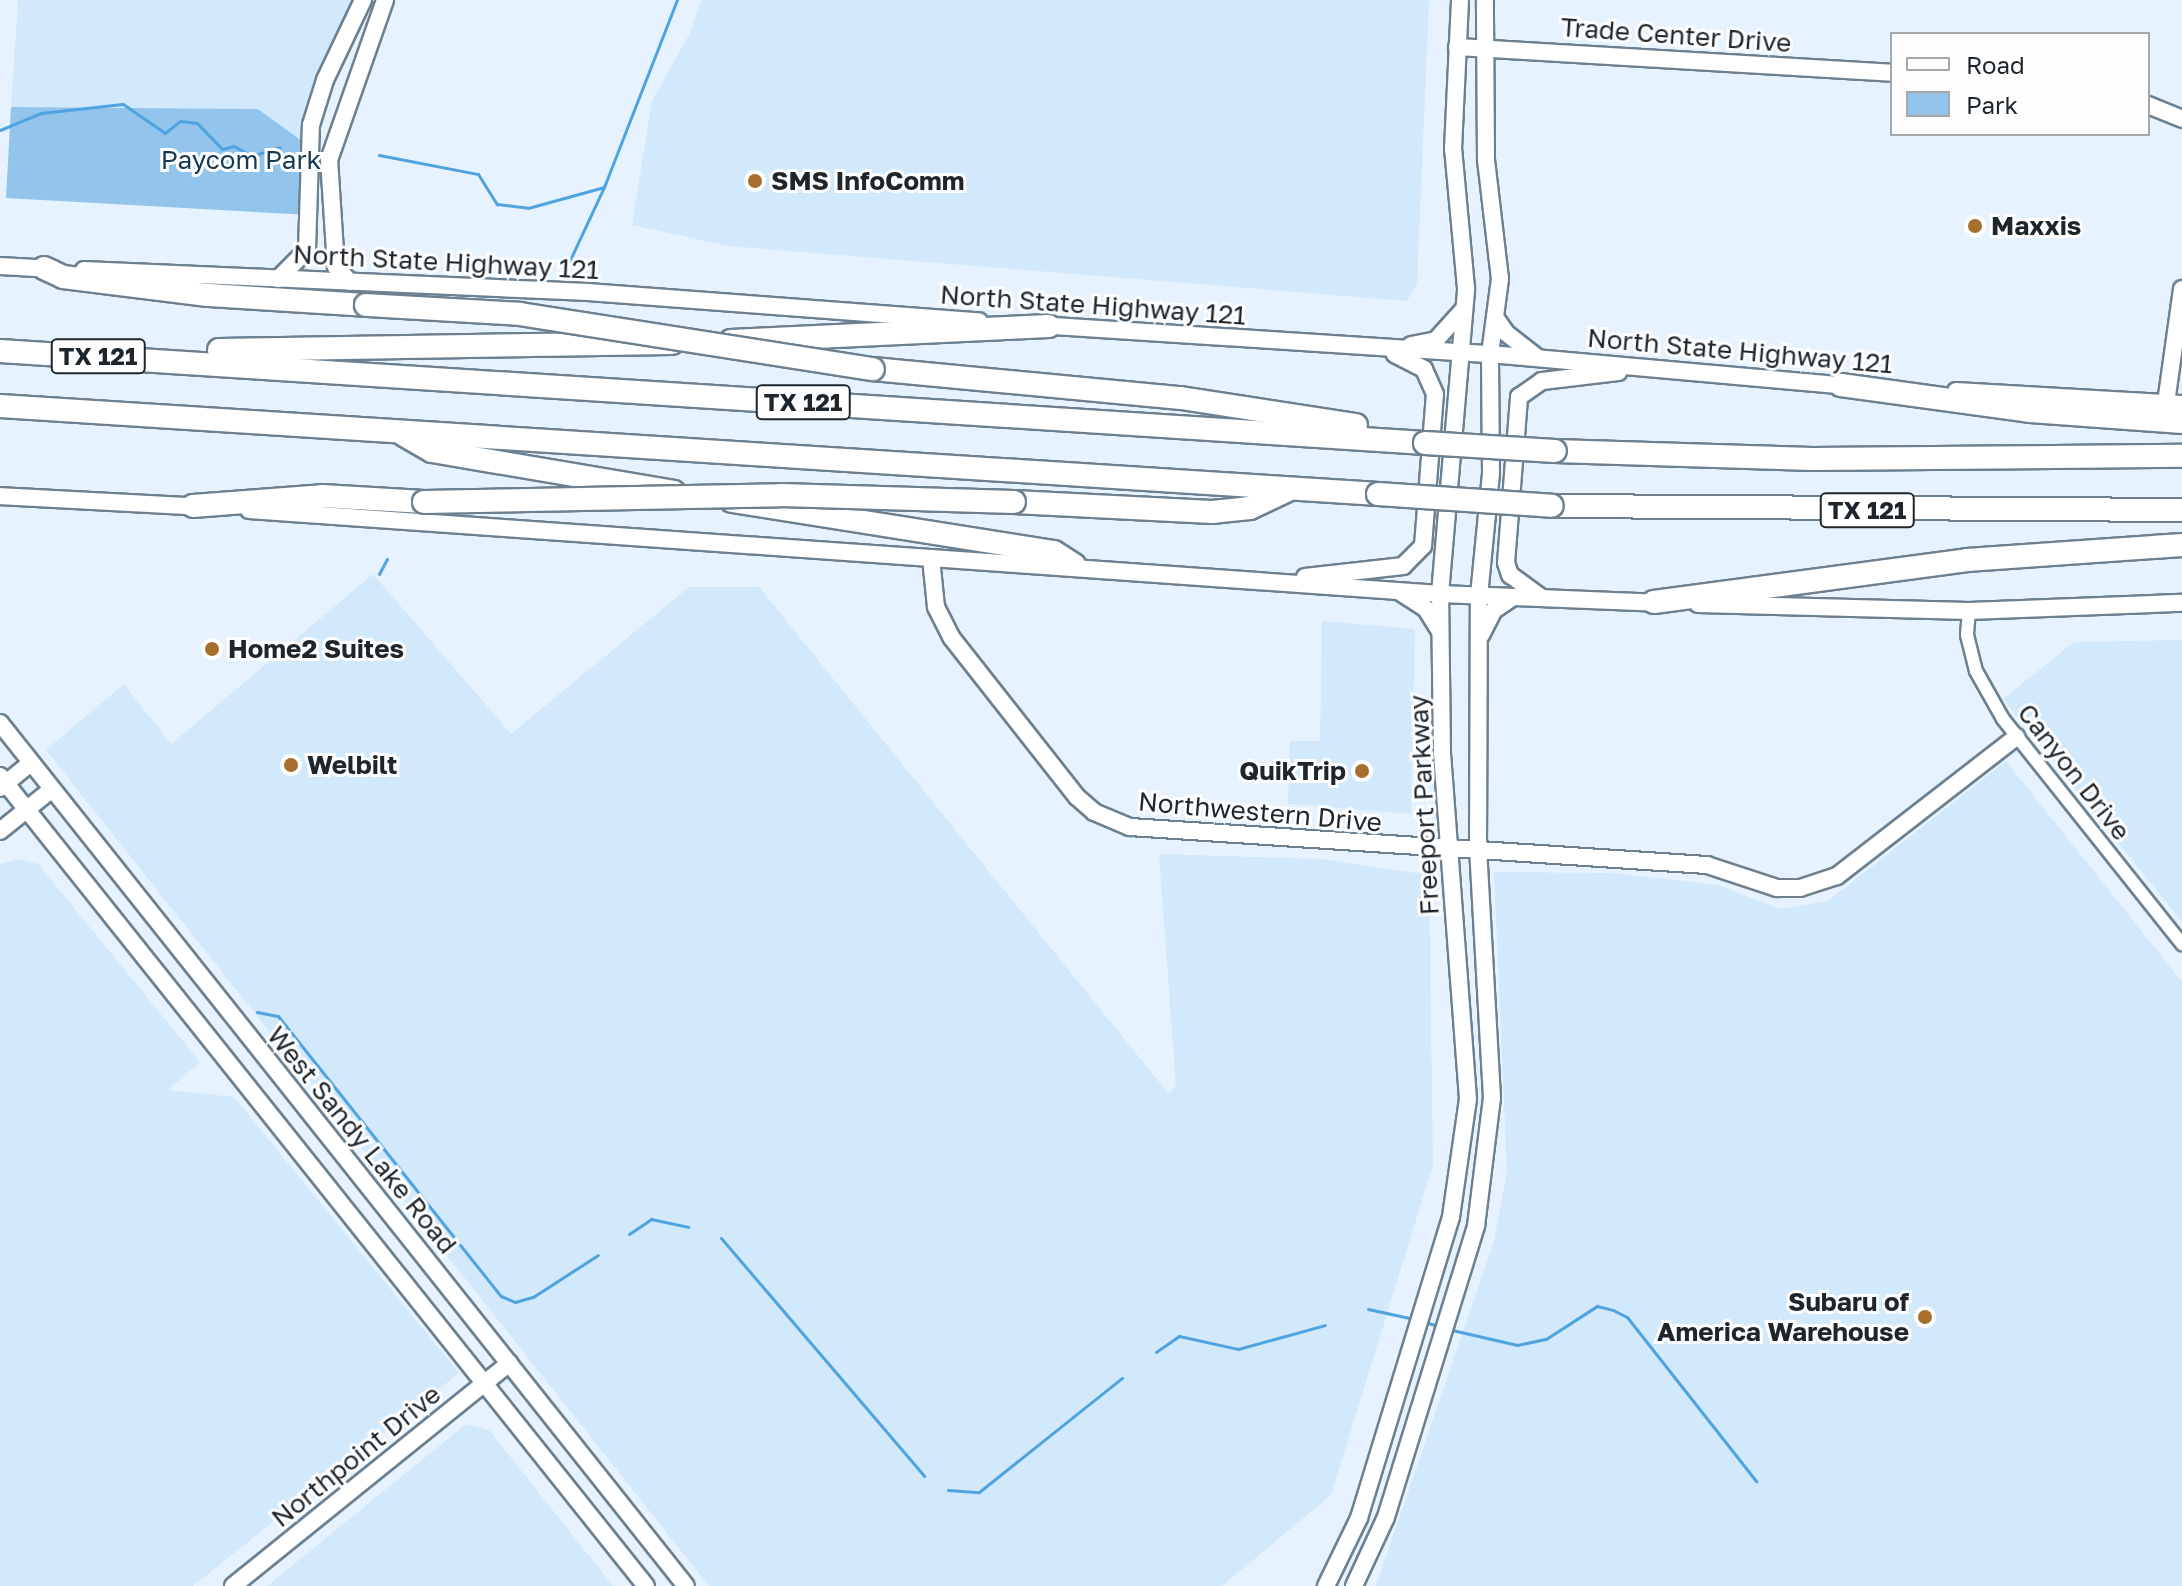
<!DOCTYPE html>
<style>
body{margin:0}
#map{position:relative;width:2182px;height:1586px;overflow:hidden;background:#e6f3fe;font-family:"Golos Text",sans-serif}
div>[style]{position:absolute}
.built>*{inset:0;background:#d2e8fb}
.green>*{inset:0;background:#93c5ec}
.stream>*{height:3px;margin:-1.5px;padding:0 1.5px;transform-origin:1.5px;border-radius:1.5px;background:#4fa3e0}
.roads{filter:drop-shadow(2px 0 #6c8090) drop-shadow(-2px 0 #6c8090) drop-shadow(0 2px #6c8090) drop-shadow(0 -2px #6c8090)}
.street>*{height:12px;margin:-6px;padding:0 6px;transform-origin:6px;border-radius:6px;background:#fff}
.secondary>*{height:16px;margin:-8px;padding:0 8px;transform-origin:8px;border-radius:8px;background:#fff}
.highway>*{height:22px;margin:-11px;padding:0 11px;transform-origin:11px;border-radius:11px;background:#fff}
.bridges{filter:drop-shadow(2px 0 #6c8090) drop-shadow(-2px 0 #6c8090) drop-shadow(0 2px #6c8090) drop-shadow(0 -2px #6c8090)}
.highway-bridge>*{height:22px;margin:-11px;padding:0 11px;transform-origin:11px;border-radius:11px;background:#fff}
.dots>*{width:22px;height:22px;translate:-50% -50%;box-sizing:border-box;border:4px solid #fefefe;border-radius:50%}
span{translate:-50% -50%;white-space:nowrap;text-align:center;line-height:1.15;-webkit-text-stroke:6px #fefefe;paint-order:stroke}
.shield-label span{padding:2px 6px;background:#fefefe;border:2px solid;border-radius:6px;-webkit-text-stroke-width:0}
.shield-label{font-size:24px;color:#1e262c;font-weight:700}
.street-label{font-size:26px;color:#1e262c}
.park-label{font-size:26px;color:#163953}
.poi-label{font-size:26px;color:#1e262c;font-weight:700}
.left{translate:0 -50%;text-align:left}
.right{translate:-100% -50%;text-align:right}
.legend{position:absolute;left:1890px;top:32px;width:260px;height:104px;box-sizing:border-box;background:#fefefe;border:2px solid #a4a8aa;margin:0;padding:10px 14px;list-style:none;font-size:24px;color:#1e262c}
.legend li{display:flex;align-items:center;gap:16px;height:40px}
.legend b{width:40px;border:2px solid #a4a8aa}
</style>
<div id="map">
<div class="built">
<i style="clip-path:polygon(18px 0,361px 0,302px 141px,258px 109px,11px 107px)"></i>
<i style="clip-path:polygon(701px 0,1429px 0,1417px 284px,1407px 301px,729px 246px,632px 225px,652px 101px,690px 33px)"></i>
<i style="clip-path:polygon(373px 574px,511px 734px,689px 587px,759px 587px,1168px 1093px,1176px 1086px,1159px 854px,1321px 859px,1429px 875px,1433px 1165px,1331px 1495px,1222px 1586px,709px 1586px,46px 750px,124px 684px,171px 744px)"></i>
<i style="clip-path:polygon(1322px 621px,1415px 629px,1411px 814px,1288px 804px,1290px 741px,1320px 741px)"></i>
<i style="clip-path:polygon(2182px 640px,2182px 922px,2003px 699px,2074px 642px)"></i>
<i style="clip-path:polygon(2006px 761px,2182px 982px,2182px 1586px,1376px 1586px,1494px 1241px,1507px 1173px,1494px 872px,1611px 873px,1718px 885px,1780px 909px,1828px 901px)"></i>
<i style="clip-path:polygon(18px 859px,38px 864px,200px 1062px,168px 1090px,234px 1097px,459px 1373px,193px 1586px,0 1586px,0 864px)"></i>
<i style="clip-path:polygon(466px 1424px,489px 1430px,613px 1586px,267px 1586px)"></i>
</div>
<div class="green">
<i style="clip-path:polygon(11px 107px,258px 109px,302px 141px,309px 215px,6px 198px)"></i>
</div>
<div class="stream">
<i style="left:0;top:130px;width:44px;rotate:-22.5deg"></i>
<i style="left:41px;top:113px;width:82px;rotate:-6.3deg"></i>
<i style="left:123px;top:104px;width:51px;rotate:34.6deg"></i>
<i style="left:165px;top:133px;width:19px;rotate:-39deg"></i>
<i style="left:180px;top:121px;width:17px;rotate:7deg"></i>
<i style="left:197px;top:123px;width:36px;rotate:46deg"></i>
<i style="left:222px;top:149px;width:12px;rotate:-14deg"></i>
<i style="left:234px;top:146px;width:20px;rotate:30deg"></i>
<i style="left:251px;top:156px;width:30px;rotate:-17deg"></i>
<i style="left:379px;top:155px;width:101px;rotate:10.9deg"></i>
<i style="left:478px;top:174px;width:36px;rotate:58deg"></i>
<i style="left:497px;top:204px;width:31px;rotate:7deg"></i>
<i style="left:528px;top:208px;width:79px;rotate:-15.4deg"></i>
<i style="left:604px;top:187px;width:201px;rotate:-68.7deg"></i>
<i style="left:569px;top:262px;width:83px;rotate:-65deg"></i>
<i style="left:379px;top:574px;width:17px;rotate:-62deg"></i>
<i style="left:257px;top:1012px;width:21px;rotate:11deg"></i>
<i style="left:278px;top:1016px;width:358px;rotate:51.5deg"></i>
<i style="left:501px;top:1296px;width:15px;rotate:23deg"></i>
<i style="left:515px;top:1302px;width:19px;rotate:-16deg"></i>
<i style="left:533px;top:1297px;width:77px;rotate:-32.9deg"></i>
<i style="left:629px;top:1234px;width:27px;rotate:-34deg"></i>
<i style="left:651px;top:1219px;width:38px;rotate:12deg"></i>
<i style="left:721px;top:1238px;width:313px;rotate:49.5deg"></i>
<i style="left:1368px;top:1309px;width:47px;rotate:12.3deg"></i>
<i style="left:1425px;top:1322px;width:17px;rotate:17deg"></i>
<i style="left:1452px;top:1330px;width:67px;rotate:13deg"></i>
<i style="left:1517px;top:1345px;width:30px;rotate:-12deg"></i>
<i style="left:1546px;top:1339px;width:61px;rotate:-32.9deg"></i>
<i style="left:1597px;top:1306px;width:16px;rotate:14deg"></i>
<i style="left:1613px;top:1310px;width:16px;rotate:27deg"></i>
<i style="left:1627px;top:1317px;width:209px;rotate:51.8deg"></i>
<i style="left:1156px;top:1352px;width:28px;rotate:-35deg"></i>
<i style="left:1179px;top:1336px;width:60px;rotate:12.4deg"></i>
<i style="left:1238px;top:1349px;width:90px;rotate:-15.4deg"></i>
<i style="left:948px;top:1490px;width:31px;rotate:4deg"></i>
<i style="left:979px;top:1492px;width:183px;rotate:-38.6deg"></i>
</div>
<div class="roads">
<div class="street">
<i style="left:1969px;top:611px;width:24px;rotate:95deg"></i>
<i style="left:1967px;top:635px;width:37px;rotate:76deg"></i>
<i style="left:1976px;top:671px;width:55px;rotate:60.6deg"></i>
<i style="left:2003px;top:719px;width:288px;rotate:51.5deg"></i>
</div>
<div class="secondary">
<i style="left:1457px;top:47px;width:436px;rotate:3.4deg"></i>
<i style="left:2148px;top:105px;width:37px;rotate:22deg"></i>
<i style="left:0;top:266px;width:53px;rotate:3.2deg"></i>
<i style="left:84px;top:270px;width:505px;rotate:2.49deg"></i>
<i style="left:589px;top:292px;width:391px;rotate:4.3deg"></i>
<i style="left:278px;top:279px;width:41px;rotate:-45deg"></i>
<i style="left:307px;top:250px;width:125px;rotate:-88.2deg"></i>
<i style="left:311px;top:125px;width:47px;rotate:-72.7deg"></i>
<i style="left:325px;top:80px;width:89px;rotate:-64.6deg"></i>
<i style="left:350px;top:282px;width:21px;rotate:-133deg"></i>
<i style="left:336px;top:267px;width:107px;rotate:-93.7deg"></i>
<i style="left:329px;top:160px;width:170px;rotate:-70.7deg"></i>
<i style="left:1495px;top:317px;width:19px;rotate:55deg"></i>
<i style="left:1506px;top:333px;width:39px;rotate:38deg"></i>
<i style="left:1038px;top:325px;width:453px;rotate:3.7deg"></i>
<i style="left:1490px;top:354px;width:360px;rotate:5.1deg"></i>
<i style="left:1411px;top:345px;width:25px;rotate:-11deg"></i>
<i style="left:1436px;top:340px;width:39px;rotate:-48deg"></i>
<i style="left:1956px;top:391px;width:226px;rotate:3.3deg"></i>
<i style="left:2166px;top:403px;width:115px;rotate:-82deg"></i>
<i style="left:0;top:496px;width:202px;rotate:3.1deg"></i>
<i style="left:249px;top:510px;width:1194px;rotate:4.03deg"></i>
<i style="left:1440px;top:594px;width:223px;rotate:2.3deg"></i>
<i style="left:931px;top:558px;width:49px;rotate:84.2deg"></i>
<i style="left:936px;top:607px;width:34px;rotate:63deg"></i>
<i style="left:951px;top:637px;width:204px;rotate:51.8deg"></i>
<i style="left:1077px;top:797px;width:23px;rotate:41deg"></i>
<i style="left:1094px;top:812px;width:39px;rotate:23deg"></i>
<i style="left:1130px;top:827px;width:578px;rotate:3.77deg"></i>
<i style="left:1707px;top:865px;width:74px;rotate:18.2deg"></i>
<i style="left:1777px;top:888px;width:23px"></i>
<i style="left:1800px;top:888px;width:39px;rotate:-18deg"></i>
<i style="left:1837px;top:876px;width:227px;rotate:-37.8deg"></i>
<i style="left:1305px;top:577px;width:99px;rotate:-6.4deg"></i>
<i style="left:1403px;top:566px;width:28px;rotate:-45deg"></i>
<i style="left:1423px;top:546px;width:152px;rotate:-85.5deg"></i>
<i style="left:1435px;top:394px;width:27px;rotate:-114deg"></i>
<i style="left:1424px;top:369px;width:33px;rotate:-153deg"></i>
<i style="left:1400px;top:592px;width:31px;rotate:33deg"></i>
<i style="left:1426px;top:609px;width:26px;rotate:58deg"></i>
<i style="left:1542px;top:598px;width:39px;rotate:-144deg"></i>
<i style="left:1510px;top:575px;width:13px;rotate:-108deg"></i>
<i style="left:1506px;top:563px;width:167px;rotate:-85.5deg"></i>
<i style="left:1519px;top:397px;width:28px;rotate:-35deg"></i>
<i style="left:1542px;top:381px;width:77px;rotate:-6.8deg"></i>
<i style="left:1698px;top:604px;width:271px;rotate:1.5deg"></i>
<i style="left:1969px;top:611px;width:213px;rotate:-2.2deg"></i>
<i style="left:1481px;top:635px;width:28px;rotate:-63deg"></i>
<i style="left:1494px;top:610px;width:23px;rotate:-34deg"></i>
<i style="left:0;top:723px;width:1102px;rotate:51.52deg"></i>
<i style="left:0;top:776px;width:1036px;rotate:51.43deg"></i>
<i style="left:0;top:788px;width:40px;rotate:-39deg"></i>
<i style="left:0;top:831px;width:67px;rotate:-38.9deg"></i>
<i style="left:233px;top:1586px;width:355px;rotate:-38.9deg"></i>
<i style="left:1326px;top:1586px;width:76px;rotate:-64.1deg"></i>
<i style="left:1359px;top:1518px;width:315px;rotate:-73deg"></i>
<i style="left:1451px;top:1217px;width:119px;rotate:-81.8deg"></i>
<i style="left:1468px;top:1099px;width:347px;rotate:-94.3deg"></i>
<i style="left:1442px;top:753px;width:159px;rotate:-90.7deg"></i>
<i style="left:1440px;top:594px;width:307px;rotate:-85.1deg"></i>
<i style="left:1466px;top:288px;width:140px;rotate:-95.3deg"></i>
<i style="left:1453px;top:149px;width:149px;rotate:-87.3deg"></i>
<i style="left:1354px;top:1586px;width:76px;rotate:-65.1deg"></i>
<i style="left:1386px;top:1517px;width:305px;rotate:-72.8deg"></i>
<i style="left:1476px;top:1226px;width:129px;rotate:-82.9deg"></i>
<i style="left:1492px;top:1098px;width:249px;rotate:-93.2deg"></i>
<i style="left:1478px;top:849px;width:253px;rotate:-89.8deg"></i>
<i style="left:1479px;top:596px;width:124px;rotate:-84.4deg"></i>
<i style="left:1491px;top:473px;width:119px;rotate:-90.5deg"></i>
<i style="left:1490px;top:354px;width:76px;rotate:-82.4deg"></i>
<i style="left:1500px;top:279px;width:121px;rotate:-96.7deg"></i>
<i style="left:1486px;top:159px;width:159px;rotate:-90.4deg"></i>
</div>
<div class="highway">
<i style="left:44px;top:268px;width:21px;rotate:25deg"></i>
<i style="left:63px;top:277px;width:146px;rotate:7.1deg"></i>
<i style="left:208px;top:295px;width:158px;rotate:3.6deg"></i>
<i style="left:731px;top:341px;width:318px;rotate:-2.7deg"></i>
<i style="left:219px;top:350px;width:453px;rotate:-0.9deg"></i>
<i style="left:0;top:351px;width:1428px;rotate:3.69deg"></i>
<i style="left:873px;top:369px;width:309px;rotate:5.4deg"></i>
<i style="left:1181px;top:398px;width:177px;rotate:8.8deg"></i>
<i style="left:1841px;top:385px;width:192px;rotate:7.8deg"></i>
<i style="left:2031px;top:411px;width:151px;rotate:4.2deg"></i>
<i style="left:0;top:406px;width:1381px;rotate:3.65deg"></i>
<i style="left:404px;top:435px;width:32px;rotate:30deg"></i>
<i style="left:432px;top:451px;width:245px;rotate:9.6deg"></i>
<i style="left:1555px;top:451px;width:257px;rotate:1.8deg"></i>
<i style="left:1812px;top:459px;width:370px;rotate:-0.5deg"></i>
<i style="left:732px;top:501px;width:326px;rotate:9deg"></i>
<i style="left:1054px;top:552px;width:24px;rotate:33deg"></i>
<i style="left:1014px;top:502px;width:198px;rotate:2.9deg"></i>
<i style="left:1212px;top:512px;width:38px;rotate:-6deg"></i>
<i style="left:1250px;top:508px;width:42px;rotate:-25.3deg"></i>
<i style="left:193px;top:506px;width:129px;rotate:-4.4deg"></i>
<i style="left:322px;top:496px;width:102px;rotate:3.4deg"></i>
<i style="left:1552px;top:506px;width:630px;rotate:0.36deg"></i>
<i style="left:1654px;top:602px;width:316px;rotate:-7.6deg"></i>
<i style="left:1967px;top:560px;width:216px;rotate:-4deg"></i>
</div>
</div>
<div class="bridges">
<div class="highway-bridge">
<i style="left:366px;top:305px;width:154px;rotate:3.3deg"></i>
<i style="left:520px;top:314px;width:357px;rotate:8.9deg"></i>
<i style="left:1425px;top:443px;width:130px;rotate:3.5deg"></i>
<i style="left:1378px;top:494px;width:174px;rotate:3.9deg"></i>
<i style="left:424px;top:502px;width:357px;rotate:-1.1deg"></i>
<i style="left:781px;top:495px;width:233px;rotate:1.7deg"></i>
</div>
</div>
<div class="dots">
<i style="left:755px;top:181px;background:#a86e2d"></i>
<i style="left:1975px;top:226px;background:#a86e2d"></i>
<i style="left:212px;top:649px;background:#a86e2d"></i>
<i style="left:291px;top:765px;background:#a86e2d"></i>
<i style="left:1362px;top:771px;background:#a86e2d"></i>
<i style="left:1925px;top:1317px;background:#a86e2d"></i>
</div>
<div class="shield-label">
<span style="left:98px;top:356px">TX 121</span>
<span style="left:803px;top:402px">TX 121</span>
<span style="left:1867px;top:510px">TX 121</span>
</div>
<div class="street-label">
<span style="left:1676px;top:35px;rotate:4deg">Trade Center Drive</span>
<span style="left:446px;top:262px;rotate:3deg">North State Highway 121</span>
<span style="left:1093px;top:305px;rotate:4deg">North State Highway 121</span>
<span style="left:1740px;top:351px;rotate:5deg">North State Highway 121</span>
<span style="left:2074px;top:772px;rotate:52deg">Canyon Drive</span>
<span style="left:1424px;top:805px;rotate:-93deg">Freeport Parkway</span>
<span style="left:1260px;top:812px;rotate:5deg">Northwestern Drive</span>
<span style="left:362px;top:1140px;rotate:51deg">West Sandy Lake Road</span>
<span style="left:356px;top:1456px;rotate:-39deg">Northpoint Drive</span>
</div>
<div class="park-label">
<span style="left:241px;top:160px">Paycom Park</span>
</div>
<div class="poi-label">
<span class="left" style="left:771px;top:181px">SMS InfoComm</span>
<span class="left" style="left:1991px;top:226px">Maxxis</span>
<span class="left" style="left:228px;top:649px">Home2 Suites</span>
<span class="left" style="left:307px;top:765px">Welbilt</span>
<span class="right" style="left:1346px;top:771px">QuikTrip</span>
<span class="right" style="left:1909px;top:1317px">Subaru of<br>America Warehouse</span>
</div>
<ul class="legend">
<li><b style="height:10px;background:#fff"></b>Road</li>
<li><b style="height:22px;background:#93c5ec"></b>Park</li>
</ul>
</div>
